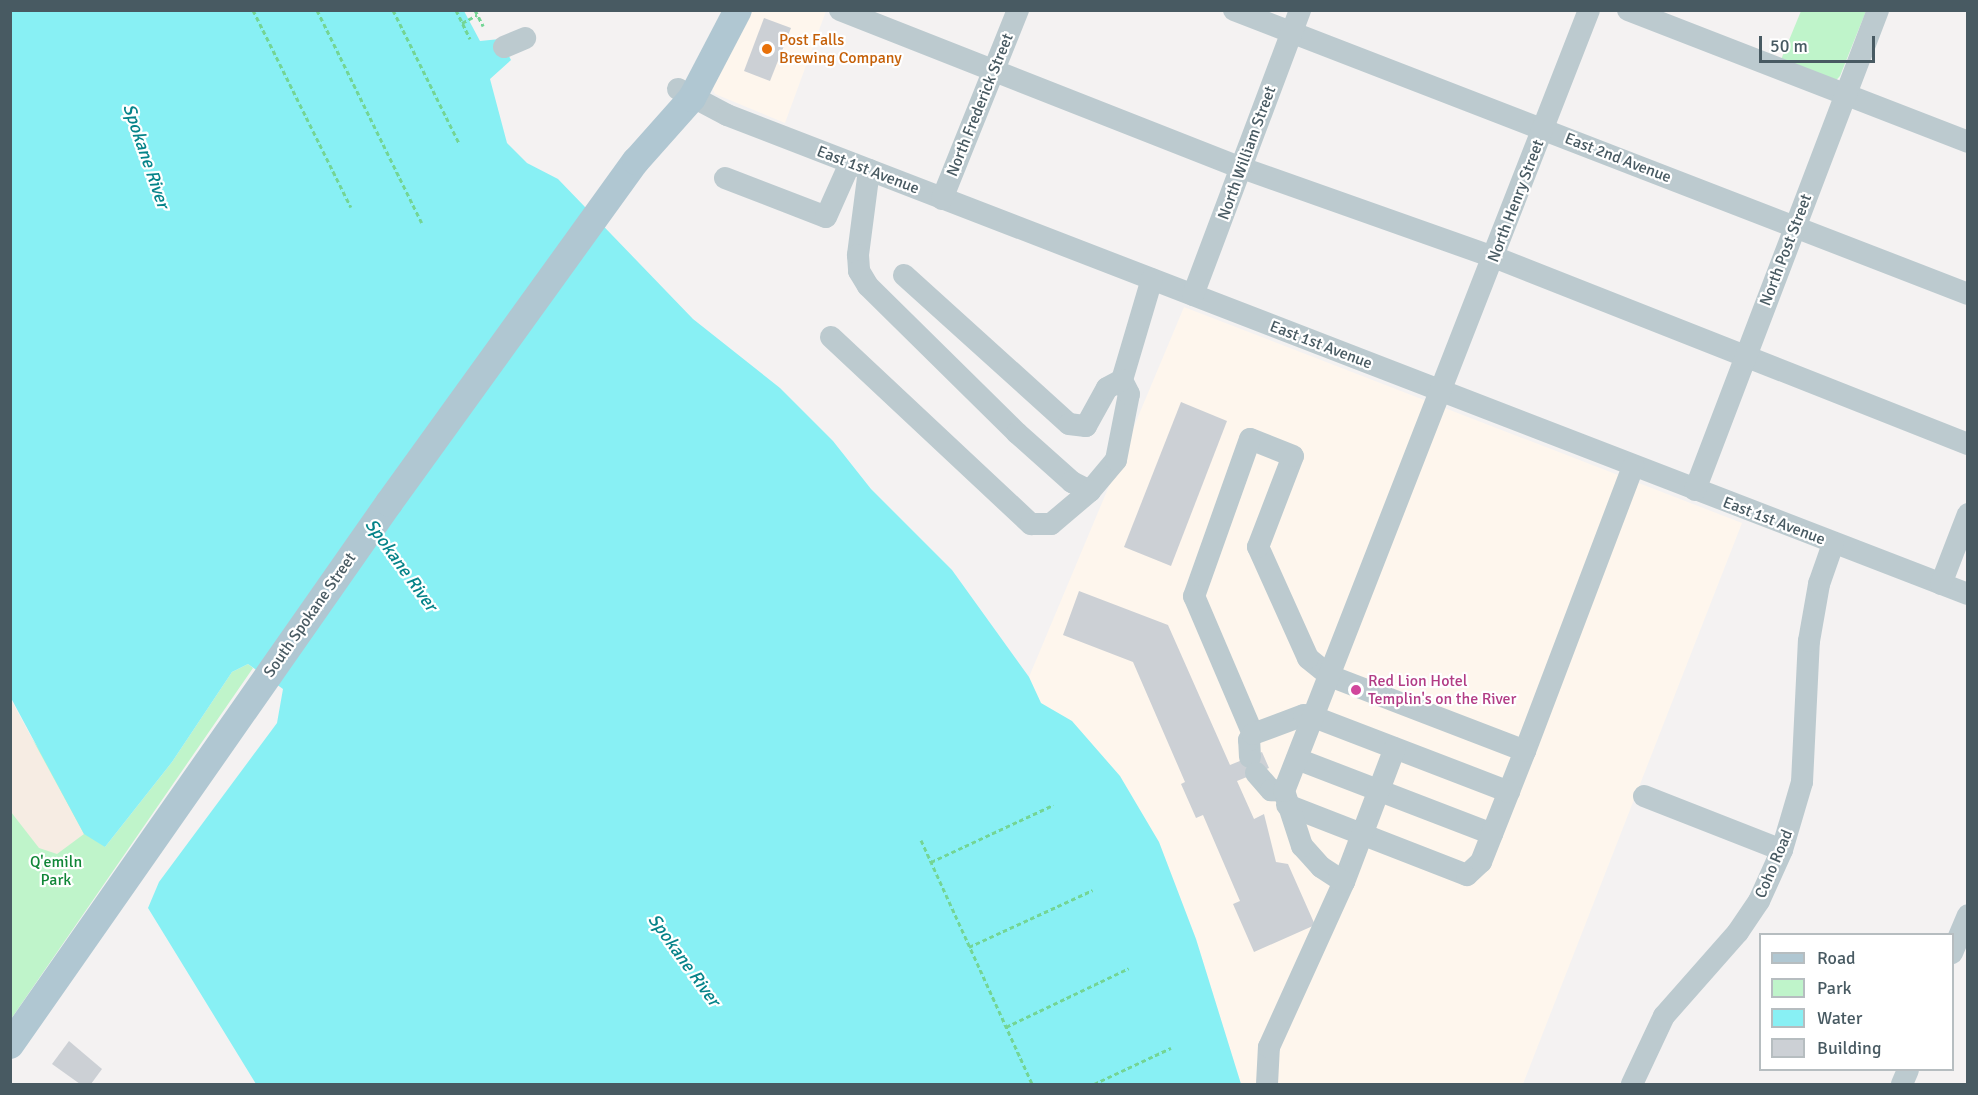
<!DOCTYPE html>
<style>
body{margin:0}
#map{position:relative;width:1978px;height:1095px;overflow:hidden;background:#f4f2f2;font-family:Signika,sans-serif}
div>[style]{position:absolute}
.commercial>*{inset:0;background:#fef6ed}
.green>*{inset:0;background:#bff4ca}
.sand>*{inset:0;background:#f6ece3}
.water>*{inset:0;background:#88f0f4}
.building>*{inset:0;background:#ccd0d5}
.path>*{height:3px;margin-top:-1.5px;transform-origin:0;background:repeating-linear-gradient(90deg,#73d594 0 4.5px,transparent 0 7.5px)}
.minor>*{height:22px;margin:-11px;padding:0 11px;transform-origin:11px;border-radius:11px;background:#bccacf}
.major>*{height:28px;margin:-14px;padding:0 14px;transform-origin:14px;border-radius:14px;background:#b0c7d2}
.dots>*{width:16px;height:16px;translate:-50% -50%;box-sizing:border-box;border:3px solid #fff;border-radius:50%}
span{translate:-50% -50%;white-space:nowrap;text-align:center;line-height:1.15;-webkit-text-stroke:4.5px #fff;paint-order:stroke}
.food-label{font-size:16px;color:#c56008}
.left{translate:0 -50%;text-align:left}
.street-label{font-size:16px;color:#485a62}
.hotel-label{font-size:16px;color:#b23c85}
.park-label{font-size:16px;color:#108637}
.water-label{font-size:18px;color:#058389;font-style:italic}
.frame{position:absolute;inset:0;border:12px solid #485a62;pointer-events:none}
.legend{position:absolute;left:1759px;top:933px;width:195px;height:138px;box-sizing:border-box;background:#fff;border:2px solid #b6bdc0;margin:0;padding:8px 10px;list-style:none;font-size:18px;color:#485a62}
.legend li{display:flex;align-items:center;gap:12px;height:30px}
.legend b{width:30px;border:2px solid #b6bdc0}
.scale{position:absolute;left:1759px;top:36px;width:116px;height:27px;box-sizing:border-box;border:3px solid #485a62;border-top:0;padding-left:8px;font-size:18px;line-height:21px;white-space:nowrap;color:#485a62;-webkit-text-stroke:4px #fff;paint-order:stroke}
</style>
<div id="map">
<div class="commercial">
<i style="clip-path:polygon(744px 11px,826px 11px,785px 123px,715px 94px,712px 88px)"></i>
<i style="clip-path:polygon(1184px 307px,1742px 523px,1523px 1084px,1241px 1084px,1196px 939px,1159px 842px,1041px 703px,1029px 677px)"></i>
</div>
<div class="green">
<i style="clip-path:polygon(1801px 11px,1866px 11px,1840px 76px,1830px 87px,1778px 67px)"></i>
<i style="clip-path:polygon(248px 664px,253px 668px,11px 1019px,10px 698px,22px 724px,105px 847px,172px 762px,232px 672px)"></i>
</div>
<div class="sand">
<i style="clip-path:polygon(10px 698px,84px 834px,57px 854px,39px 848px,11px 812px)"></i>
</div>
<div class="water">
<i style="clip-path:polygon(10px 11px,464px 11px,480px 41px,500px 39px,511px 60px,490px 79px,507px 143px,527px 163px,558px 179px,693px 319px,780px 388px,833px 441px,871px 489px,952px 570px,1029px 677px,1041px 703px,1072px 721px,1120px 776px,1159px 842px,1196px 939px,1241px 1084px,256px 1084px,148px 908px,159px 882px,277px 723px,283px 689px,248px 664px,232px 672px,172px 762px,105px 847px,84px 834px,11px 698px)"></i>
</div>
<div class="building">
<i style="clip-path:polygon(764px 18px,791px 28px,770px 81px,744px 71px)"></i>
<i style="clip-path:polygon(1181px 402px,1227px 421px,1171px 566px,1124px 547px)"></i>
<i style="clip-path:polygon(1079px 591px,1168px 625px,1230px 765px,1262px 752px,1269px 768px,1237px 781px,1254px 819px,1264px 814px,1276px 862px,1288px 864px,1315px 925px,1254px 952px,1233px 904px,1240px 901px,1203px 815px,1196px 818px,1181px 784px,1185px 782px,1133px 662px,1063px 635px)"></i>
<i style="clip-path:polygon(69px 1041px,102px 1069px,91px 1084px,80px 1084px,52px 1064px)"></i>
</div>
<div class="path">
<i style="left:253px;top:10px;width:220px;rotate:63.6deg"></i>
<i style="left:317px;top:10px;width:237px;rotate:63.8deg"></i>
<i style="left:393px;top:10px;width:148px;rotate:63.6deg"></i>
<i style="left:456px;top:10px;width:32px;rotate:64deg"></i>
<i style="left:475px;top:10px;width:18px;rotate:63deg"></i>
<i style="left:462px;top:23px;width:17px;rotate:-28deg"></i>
<i style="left:921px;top:840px;width:268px;rotate:65.5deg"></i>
<i style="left:931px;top:862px;width:135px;rotate:-25deg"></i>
<i style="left:969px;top:947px;width:136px;rotate:-24.7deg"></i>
<i style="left:1006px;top:1027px;width:136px;rotate:-25.6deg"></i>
<i style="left:1094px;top:1084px;width:85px;rotate:-25.1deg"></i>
</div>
<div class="minor">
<i style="left:840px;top:10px;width:432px;rotate:21.5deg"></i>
<i style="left:1242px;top:168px;width:267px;rotate:19.5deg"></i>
<i style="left:1494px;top:257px;width:510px;rotate:21.53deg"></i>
<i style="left:1234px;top:10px;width:787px;rotate:21.15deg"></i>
<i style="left:1628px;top:10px;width:365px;rotate:21.2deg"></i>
<i style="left:504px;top:47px;width:23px;rotate:-23deg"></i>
<i style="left:678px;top:89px;width:55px;rotate:28deg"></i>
<i style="left:727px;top:115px;width:1330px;rotate:21.11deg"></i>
<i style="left:869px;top:170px;width:86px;rotate:97.4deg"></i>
<i style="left:858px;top:255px;width:16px;rotate:86deg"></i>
<i style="left:859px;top:271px;width:17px;rotate:59deg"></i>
<i style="left:868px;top:286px;width:209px;rotate:44.6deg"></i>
<i style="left:1017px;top:433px;width:74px;rotate:41.7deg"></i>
<i style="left:1072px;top:482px;width:20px;rotate:27deg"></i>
<i style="left:1090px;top:491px;width:40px;rotate:-50deg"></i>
<i style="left:1116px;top:460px;width:67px;rotate:-78.9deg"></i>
<i style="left:1129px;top:394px;width:16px;rotate:-117deg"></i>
<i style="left:1122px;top:380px;width:105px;rotate:-73.5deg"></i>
<i style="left:725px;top:178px;width:108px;rotate:21.1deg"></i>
<i style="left:826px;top:217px;width:59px;rotate:-66deg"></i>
<i style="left:942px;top:199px;width:204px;rotate:-68.1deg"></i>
<i style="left:904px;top:275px;width:222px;rotate:42.1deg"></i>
<i style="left:1069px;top:424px;width:17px;rotate:7deg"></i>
<i style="left:1086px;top:426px;width:43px;rotate:-61.1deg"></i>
<i style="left:1107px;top:388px;width:17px;rotate:-28deg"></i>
<i style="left:1193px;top:295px;width:304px;rotate:-69.4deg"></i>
<i style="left:831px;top:337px;width:274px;rotate:43.1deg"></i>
<i style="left:1031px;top:524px;width:20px"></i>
<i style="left:1051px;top:524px;width:51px;rotate:-40.2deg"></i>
<i style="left:1695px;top:490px;width:514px;rotate:-69.13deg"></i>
<i style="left:1941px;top:584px;width:75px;rotate:-68.9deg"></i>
<i style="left:1525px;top:751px;width:305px;rotate:-69.2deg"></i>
<i style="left:1250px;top:757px;width:17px;rotate:-93deg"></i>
<i style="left:1249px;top:740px;width:7px;rotate:-56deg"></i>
<i style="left:1297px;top:759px;width:209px;rotate:21deg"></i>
<i style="left:1256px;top:773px;width:23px;rotate:49deg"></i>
<i style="left:1271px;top:790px;width:13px;rotate:4deg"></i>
<i style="left:1644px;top:796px;width:148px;rotate:21.4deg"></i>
<i style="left:1287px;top:805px;width:193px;rotate:21.3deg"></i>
<i style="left:1467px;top:875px;width:19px;rotate:-43deg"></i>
<i style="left:1481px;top:862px;width:119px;rotate:-68.4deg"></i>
<i style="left:1525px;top:751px;width:209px;rotate:-159deg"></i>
<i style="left:1330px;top:676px;width:28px;rotate:-141deg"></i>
<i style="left:1308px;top:658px;width:122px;rotate:-114.2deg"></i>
<i style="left:1258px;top:547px;width:97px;rotate:-69deg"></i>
<i style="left:1293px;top:456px;width:46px;rotate:-158.4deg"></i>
<i style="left:1250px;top:439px;width:167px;rotate:109.6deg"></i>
<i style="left:1194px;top:596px;width:150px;rotate:66.9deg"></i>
<i style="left:1253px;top:734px;width:54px;rotate:-20.4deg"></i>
<i style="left:1304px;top:715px;width:10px;rotate:11deg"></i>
<i style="left:1314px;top:717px;width:209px;rotate:21deg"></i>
<i style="left:1344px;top:882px;width:143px;rotate:-69.2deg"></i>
<i style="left:1952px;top:953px;width:41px;rotate:-67.2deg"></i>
<i style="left:1267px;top:1084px;width:37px;rotate:-87deg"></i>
<i style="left:1269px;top:1047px;width:181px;rotate:-65.6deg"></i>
<i style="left:1344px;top:882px;width:27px;rotate:-147deg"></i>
<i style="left:1321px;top:867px;width:28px;rotate:-132deg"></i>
<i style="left:1302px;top:846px;width:58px;rotate:-108.1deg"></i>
<i style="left:1284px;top:791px;width:838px;rotate:-68.67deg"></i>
<i style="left:1632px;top:1084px;width:75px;rotate:-64.8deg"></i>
<i style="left:1664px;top:1016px;width:112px;rotate:-48.6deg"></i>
<i style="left:1738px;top:932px;width:37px;rotate:-56deg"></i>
<i style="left:1759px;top:901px;width:56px;rotate:-65.7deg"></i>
<i style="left:1782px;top:850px;width:71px;rotate:-73.6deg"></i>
<i style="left:1802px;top:782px;width:141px;rotate:-87.2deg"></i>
<i style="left:1809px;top:641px;width:58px;rotate:-80deg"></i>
<i style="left:1819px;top:584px;width:42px;rotate:-70.7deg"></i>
<i style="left:1902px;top:1084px;width:15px;rotate:-67deg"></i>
</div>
<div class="major">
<i style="left:10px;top:1045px;width:661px;rotate:-55.04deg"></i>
<i style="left:389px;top:503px;width:422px;rotate:-54.2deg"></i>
<i style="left:636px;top:161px;width:84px;rotate:-48.4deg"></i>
<i style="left:692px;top:98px;width:99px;rotate:-62.4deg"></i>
</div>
<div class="dots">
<i style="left:767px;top:49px;background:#e8710a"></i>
<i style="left:1356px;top:690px;background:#d1479c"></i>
</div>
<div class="food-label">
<span class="left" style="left:779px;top:49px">Post Falls<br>Brewing Company</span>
</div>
<div class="street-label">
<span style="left:980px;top:105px;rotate:-68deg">North Frederick Street</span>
<span style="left:1247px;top:153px;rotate:-70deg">North William Street</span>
<span style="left:1618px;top:158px;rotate:21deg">East 2nd Avenue</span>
<span style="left:868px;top:170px;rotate:21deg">East 1st Avenue</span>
<span style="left:1516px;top:201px;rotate:-69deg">North Henry Street</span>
<span style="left:1786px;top:250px;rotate:-69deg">North Post Street</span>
<span style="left:1321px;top:345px;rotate:21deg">East 1st Avenue</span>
<span style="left:1774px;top:521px;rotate:21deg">East 1st Avenue</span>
<span style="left:310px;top:615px;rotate:-55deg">South Spokane Street</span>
<span style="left:1774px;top:864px;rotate:-67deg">Coho Road</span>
</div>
<div class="hotel-label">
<span class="left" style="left:1368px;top:690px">Red Lion Hotel<br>Templin's on the River</span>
</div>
<div class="park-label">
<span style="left:56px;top:871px">Q'emiln<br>Park</span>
</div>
<div class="water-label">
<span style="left:146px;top:156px;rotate:71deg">Spokane River</span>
<span style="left:401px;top:565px;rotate:54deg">Spokane River</span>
<span style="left:684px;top:960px;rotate:54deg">Spokane River</span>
</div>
<div class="frame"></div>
<ul class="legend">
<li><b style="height:8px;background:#b0c7d2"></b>Road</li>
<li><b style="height:16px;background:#bff4ca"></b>Park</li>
<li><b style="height:16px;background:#88f0f4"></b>Water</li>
<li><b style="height:16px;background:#ccd0d5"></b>Building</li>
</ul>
<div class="scale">50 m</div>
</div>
